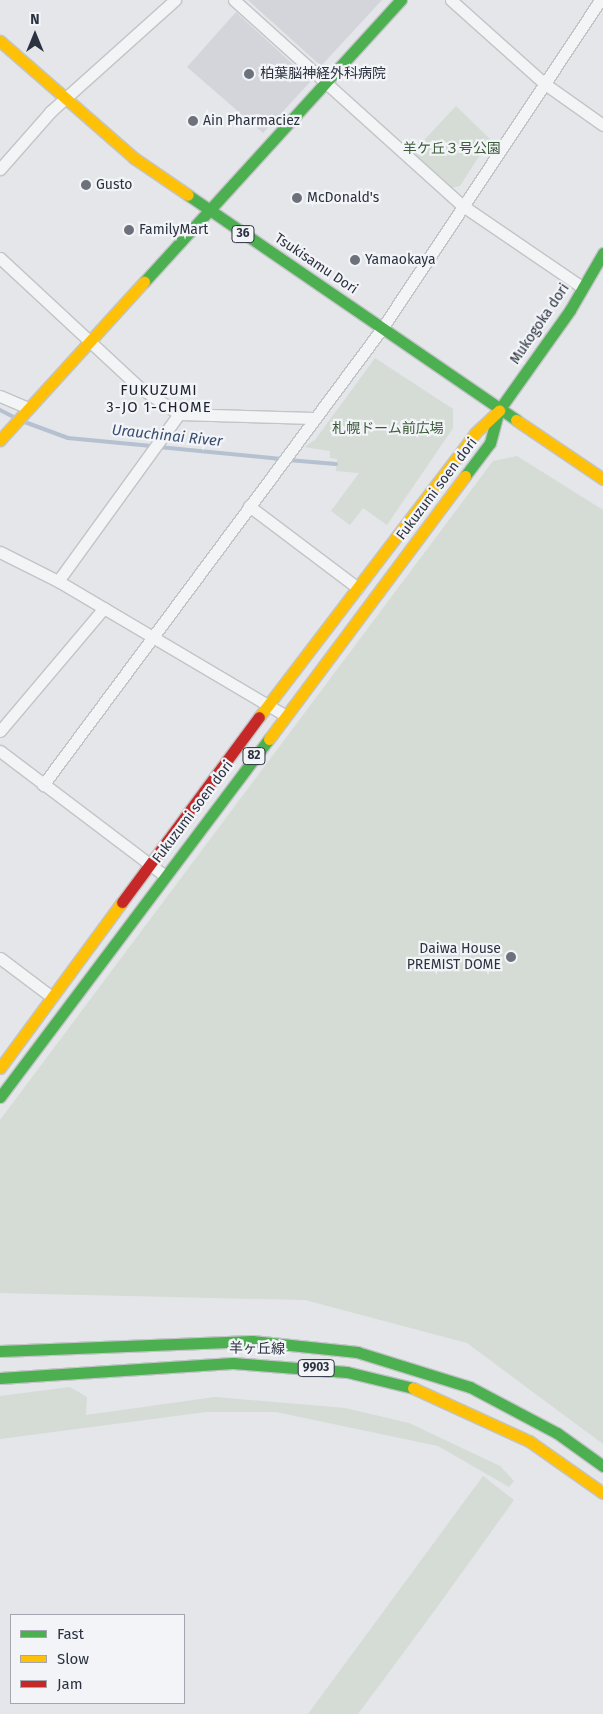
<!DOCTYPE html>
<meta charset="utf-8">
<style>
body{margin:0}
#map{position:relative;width:603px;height:1714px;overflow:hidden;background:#e4e6e9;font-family:"Fira Sans","Noto Sans JP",sans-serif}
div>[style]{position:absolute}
.built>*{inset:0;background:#d3d5db}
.green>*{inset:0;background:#d4dcd5}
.stream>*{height:4px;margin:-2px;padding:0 2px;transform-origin:2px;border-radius:2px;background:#b5c0d0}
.roads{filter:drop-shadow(1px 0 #c2c4c7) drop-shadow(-1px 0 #c2c4c7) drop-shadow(0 1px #c2c4c7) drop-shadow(0 -1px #c2c4c7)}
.street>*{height:11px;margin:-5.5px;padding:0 5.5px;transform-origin:5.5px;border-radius:5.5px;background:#f3f4f5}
.fast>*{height:11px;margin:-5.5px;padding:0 5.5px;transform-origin:5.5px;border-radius:5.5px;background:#4caf50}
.slow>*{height:11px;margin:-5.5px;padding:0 5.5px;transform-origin:5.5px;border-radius:5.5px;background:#ffc107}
.jam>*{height:11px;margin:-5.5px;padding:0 5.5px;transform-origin:5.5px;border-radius:5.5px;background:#c62828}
.dots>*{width:14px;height:14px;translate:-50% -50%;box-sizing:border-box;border:2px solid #f2f4f7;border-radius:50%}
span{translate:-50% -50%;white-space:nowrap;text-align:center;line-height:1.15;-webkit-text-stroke:4.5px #f2f4f7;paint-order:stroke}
.shield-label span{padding:1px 4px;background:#f2f4f7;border:1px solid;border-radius:4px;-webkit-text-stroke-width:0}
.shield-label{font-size:12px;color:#2c3240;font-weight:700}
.poi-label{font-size:14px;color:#2c3240}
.left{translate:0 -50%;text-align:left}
.right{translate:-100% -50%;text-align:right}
.park-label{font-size:14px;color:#3e5b3b}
.street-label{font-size:14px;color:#2c3240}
.neighbourhood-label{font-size:15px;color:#1e2331;letter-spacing:1px}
.water-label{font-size:15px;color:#3a4e71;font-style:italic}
.legend{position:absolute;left:10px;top:1614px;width:175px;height:90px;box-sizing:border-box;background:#f2f4f7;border:1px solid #a3a6ae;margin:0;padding:6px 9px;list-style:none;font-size:15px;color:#2c3240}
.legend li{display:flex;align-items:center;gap:10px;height:25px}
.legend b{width:25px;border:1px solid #a3a6ae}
.north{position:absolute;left:10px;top:10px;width:50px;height:50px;-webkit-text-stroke:4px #f2f4f7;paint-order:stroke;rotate:0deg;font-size:14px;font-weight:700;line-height:20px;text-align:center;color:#2c3240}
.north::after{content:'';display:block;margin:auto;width:18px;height:22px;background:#2c3240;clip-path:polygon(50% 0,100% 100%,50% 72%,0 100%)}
</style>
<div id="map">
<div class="built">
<i style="clip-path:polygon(248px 0,382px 0,321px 66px)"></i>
<i style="clip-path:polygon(236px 12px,311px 81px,263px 133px,187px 67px)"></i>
</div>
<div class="green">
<i style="clip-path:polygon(456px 106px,490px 139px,460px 186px,451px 188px,413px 152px)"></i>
<i style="clip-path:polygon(375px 358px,453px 409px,453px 428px,387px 525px,363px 508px,350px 525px,331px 511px,359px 473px,336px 471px,337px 459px,330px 458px,330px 451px,304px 447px,315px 440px)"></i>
<i style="clip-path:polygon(517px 456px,603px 510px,603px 1444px,467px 1343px,305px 1300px,0 1293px,0 1120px,493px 461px)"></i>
<i style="clip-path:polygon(70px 1387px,87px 1397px,86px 1415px,215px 1397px,345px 1408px,409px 1423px,500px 1466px,514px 1481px,509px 1487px,438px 1446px,276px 1412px,206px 1412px,0 1439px,0 1396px)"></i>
<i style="clip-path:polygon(483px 1476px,514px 1500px,435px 1610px,358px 1714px,308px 1714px)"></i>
</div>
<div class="stream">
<i style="left:0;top:410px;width:16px;rotate:27deg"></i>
<i style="left:22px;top:421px;width:49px;rotate:20.3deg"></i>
<i style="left:68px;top:438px;width:84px;rotate:5.4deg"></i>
<i style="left:159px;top:447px;width:123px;rotate:5.6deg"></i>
<i style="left:288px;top:460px;width:48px;rotate:4.8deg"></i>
</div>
<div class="roads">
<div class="street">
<i style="left:234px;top:0;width:308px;rotate:42deg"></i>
<i style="left:463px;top:206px;width:145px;rotate:34.3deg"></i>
<i style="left:451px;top:0;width:126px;rotate:41.8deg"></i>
<i style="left:545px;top:84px;width:71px;rotate:35.3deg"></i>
<i style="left:0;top:169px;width:76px;rotate:-48.7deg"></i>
<i style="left:50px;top:112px;width:168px;rotate:-41.9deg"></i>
<i style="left:0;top:258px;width:190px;rotate:42.9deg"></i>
<i style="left:139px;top:387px;width:48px;rotate:34deg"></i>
<i style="left:179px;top:414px;width:134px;rotate:1.7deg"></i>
<i style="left:0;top:396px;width:30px;rotate:23deg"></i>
<i style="left:249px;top:506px;width:136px;rotate:37deg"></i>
<i style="left:0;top:552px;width:65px;rotate:26.6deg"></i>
<i style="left:58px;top:581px;width:264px;rotate:30.6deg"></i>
<i style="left:58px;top:581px;width:206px;rotate:-54.1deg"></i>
<i style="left:0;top:731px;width:161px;rotate:-49.8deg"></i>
<i style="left:0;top:751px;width:206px;rotate:37.1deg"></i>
<i style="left:43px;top:785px;width:570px;rotate:-53.41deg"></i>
<i style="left:383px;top:327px;width:392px;rotate:-56.4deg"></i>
<i style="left:0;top:958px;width:65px;rotate:36.9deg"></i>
</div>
<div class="fast">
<i style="left:188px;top:195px;width:398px;rotate:34.4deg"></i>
<i style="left:144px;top:282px;width:382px;rotate:-47.7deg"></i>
<i style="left:499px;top:410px;width:123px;rotate:-54.6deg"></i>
<i style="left:570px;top:310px;width:66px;rotate:-59.9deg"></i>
<i style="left:465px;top:476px;width:41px;rotate:-52.9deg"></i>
<i style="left:490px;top:443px;width:34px;rotate:-75deg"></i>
<i style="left:0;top:1097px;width:448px;rotate:-53.1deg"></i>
<i style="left:0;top:1351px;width:252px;rotate:-2.3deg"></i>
<i style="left:252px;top:1341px;width:106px;rotate:6deg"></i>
<i style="left:357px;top:1352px;width:118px;rotate:17.2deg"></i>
<i style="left:470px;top:1387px;width:98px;rotate:27.9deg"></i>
<i style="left:557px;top:1433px;width:57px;rotate:35.7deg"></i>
<i style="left:0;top:1378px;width:233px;rotate:-3.7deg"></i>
<i style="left:233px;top:1363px;width:114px;rotate:4.5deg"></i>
<i style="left:347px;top:1372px;width:68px;rotate:13.6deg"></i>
</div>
<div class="slow">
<i style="left:0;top:41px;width:178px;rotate:41.1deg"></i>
<i style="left:134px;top:158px;width:65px;rotate:34.4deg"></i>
<i style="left:516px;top:420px;width:105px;rotate:34.1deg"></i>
<i style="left:0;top:440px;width:214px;rotate:-47.7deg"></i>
<i style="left:259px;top:717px;width:357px;rotate:-52.7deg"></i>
<i style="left:475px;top:433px;width:33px;rotate:-43deg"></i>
<i style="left:269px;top:739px;width:328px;rotate:-53.3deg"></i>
<i style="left:0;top:1068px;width:206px;rotate:-53.7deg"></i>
<i style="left:413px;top:1388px;width:128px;rotate:24.6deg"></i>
<i style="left:529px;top:1441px;width:90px;rotate:35.1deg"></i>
</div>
<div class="jam">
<i style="left:122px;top:902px;width:230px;rotate:-53.5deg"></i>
</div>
</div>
<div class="dots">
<i style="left:249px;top:74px;background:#6c717b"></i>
<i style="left:193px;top:121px;background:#6c717b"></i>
<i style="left:86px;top:185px;background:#6c717b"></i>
<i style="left:297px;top:198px;background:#6c717b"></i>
<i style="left:129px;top:230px;background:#6c717b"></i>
<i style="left:355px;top:260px;background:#6c717b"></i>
<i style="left:511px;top:957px;background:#6c717b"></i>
</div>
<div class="shield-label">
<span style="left:243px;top:234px">36</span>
<span style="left:254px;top:756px">82</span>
<span style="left:316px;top:1368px">9903</span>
</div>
<div class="poi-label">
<span class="left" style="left:260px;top:74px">柏葉脳神経外科病院</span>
<span class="left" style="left:203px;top:121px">Ain Pharmaciez</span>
<span class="left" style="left:96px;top:185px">Gusto</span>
<span class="left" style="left:307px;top:198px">McDonald's</span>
<span class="left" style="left:139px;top:230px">FamilyMart</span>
<span class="left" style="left:365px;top:260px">Yamaokaya</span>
<span class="right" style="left:501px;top:957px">Daiwa House<br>PREMIST DOME</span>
</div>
<div class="park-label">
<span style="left:452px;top:149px">羊ケ丘３号公園</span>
<span style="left:388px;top:429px">札幌ドーム前広場</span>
</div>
<div class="street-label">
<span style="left:316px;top:264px;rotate:34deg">Tsukisamu Dori</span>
<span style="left:540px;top:324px;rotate:-56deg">Mukogoka dori</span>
<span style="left:437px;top:489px;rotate:-53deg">Fukuzumi soen dori</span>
<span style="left:193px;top:812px;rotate:-53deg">Fukuzumi soen dori</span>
<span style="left:257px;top:1349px;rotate:1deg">羊ヶ丘線</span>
</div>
<div class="neighbourhood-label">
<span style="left:159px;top:399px">FUKUZUMI<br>3-JO 1-CHOME</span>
</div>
<div class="water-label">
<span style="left:167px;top:436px;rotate:6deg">Urauchinai River</span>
</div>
<ul class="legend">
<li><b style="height:6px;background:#4caf50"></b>Fast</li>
<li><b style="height:6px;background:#ffc107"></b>Slow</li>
<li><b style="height:6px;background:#c62828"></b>Jam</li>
</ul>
<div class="north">N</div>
</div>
